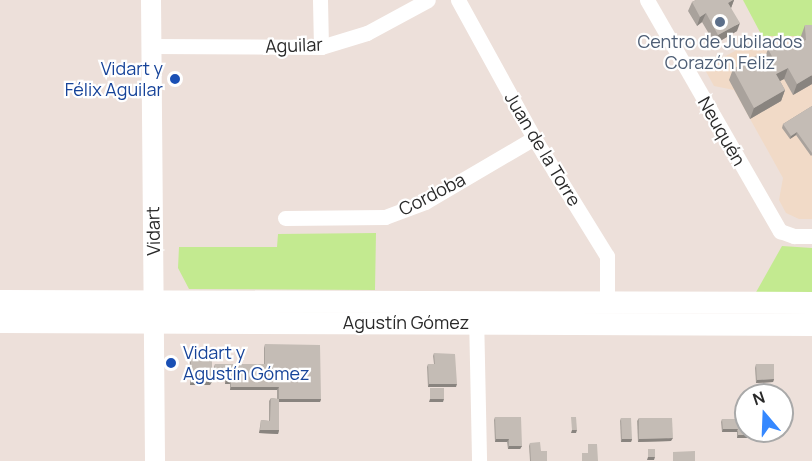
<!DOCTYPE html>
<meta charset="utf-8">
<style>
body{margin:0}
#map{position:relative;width:812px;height:461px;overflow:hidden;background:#ede0da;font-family:Manrope,sans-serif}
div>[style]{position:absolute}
.education>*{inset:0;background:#f1dac7}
.green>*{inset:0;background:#c3ea90}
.minor>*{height:15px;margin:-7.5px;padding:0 7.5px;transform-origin:7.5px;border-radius:7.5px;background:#fff}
.tertiary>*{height:20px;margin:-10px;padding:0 10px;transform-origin:10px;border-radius:10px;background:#fff}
.secondary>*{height:22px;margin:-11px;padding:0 11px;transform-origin:11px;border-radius:11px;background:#fff}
.wall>*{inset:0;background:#a9a29c}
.shaded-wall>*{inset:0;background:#89847f}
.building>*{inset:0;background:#c4bcb5}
.dots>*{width:16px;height:16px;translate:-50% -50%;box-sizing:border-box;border:3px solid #fff;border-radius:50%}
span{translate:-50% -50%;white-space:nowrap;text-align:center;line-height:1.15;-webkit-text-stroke:4.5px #fff;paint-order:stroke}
.service-label{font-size:18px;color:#4e5e75}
.street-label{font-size:18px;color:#292929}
.transit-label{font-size:18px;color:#164399}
.right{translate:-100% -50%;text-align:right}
.left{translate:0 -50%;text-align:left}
.north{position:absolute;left:734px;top:383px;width:60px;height:60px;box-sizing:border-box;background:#fff;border:2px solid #a9a9a9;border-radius:50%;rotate:341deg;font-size:16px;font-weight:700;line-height:24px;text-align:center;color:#292929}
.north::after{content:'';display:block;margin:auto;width:21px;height:27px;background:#3588ff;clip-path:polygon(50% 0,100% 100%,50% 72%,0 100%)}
</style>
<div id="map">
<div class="education">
<i style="clip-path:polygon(762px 36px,812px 36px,812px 219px,799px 219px,786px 213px,779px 200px,783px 178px,734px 90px,714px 86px,704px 68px)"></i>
</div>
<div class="green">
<i style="clip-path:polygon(743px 0,812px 0,812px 36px,762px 36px)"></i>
<i style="clip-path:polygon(376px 233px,375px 290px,189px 289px,178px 268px,179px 247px,277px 247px,278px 234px)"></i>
<i style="clip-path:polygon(782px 246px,812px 248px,812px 294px,755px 294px)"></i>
</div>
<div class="minor">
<i style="left:320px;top:0;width:47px;rotate:88.8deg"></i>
<i style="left:458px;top:0;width:158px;rotate:61.2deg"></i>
<i style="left:534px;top:138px;width:139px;rotate:58.3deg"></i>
<i style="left:607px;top:256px;width:46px;rotate:90deg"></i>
<i style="left:647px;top:0;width:267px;rotate:60.1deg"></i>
<i style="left:780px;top:231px;width:15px;rotate:20deg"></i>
<i style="left:794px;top:236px;width:18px"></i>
<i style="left:151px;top:46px;width:170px;rotate:0.3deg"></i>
<i style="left:321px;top:47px;width:48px;rotate:-16.9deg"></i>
<i style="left:367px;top:33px;width:69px;rotate:-28.4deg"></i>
<i style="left:285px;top:218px;width:100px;rotate:-0.6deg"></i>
<i style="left:385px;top:217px;width:43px;rotate:-20.6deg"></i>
<i style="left:425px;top:202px;width:126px;rotate:-30.4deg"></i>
<i style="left:476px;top:314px;width:147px;rotate:88.8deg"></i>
</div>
<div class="tertiary">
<i style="left:151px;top:0;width:461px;rotate:89.5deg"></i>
</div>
<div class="secondary">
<i style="left:0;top:301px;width:812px;rotate:0.14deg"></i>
<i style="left:0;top:322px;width:812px;rotate:0.21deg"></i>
</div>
<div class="wall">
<i style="clip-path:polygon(696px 0,734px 0,731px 8px,737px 31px,715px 44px,702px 22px,697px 26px,688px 11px,692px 2px)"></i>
<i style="clip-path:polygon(805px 25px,812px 84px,793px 95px,784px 79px,780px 81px,785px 90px,781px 101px,750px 119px,729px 80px,733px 69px,764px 60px,768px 49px,784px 47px,801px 42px,801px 36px)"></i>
<i style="clip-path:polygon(812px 106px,812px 155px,811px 156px,796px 135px,790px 139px,782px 128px,783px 124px)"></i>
<i style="clip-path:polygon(265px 344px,321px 399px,320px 402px,279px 402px,279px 430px,278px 434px,259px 433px,261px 420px,269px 421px,269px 401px,271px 398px,277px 399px,277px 390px,230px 390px,230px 384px,225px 384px,225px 377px,214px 377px,214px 367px,215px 364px,264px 364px,264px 348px)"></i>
<i style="clip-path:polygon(434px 353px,456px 387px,428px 387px,427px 367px,428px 364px,434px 364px,433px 356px)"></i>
<i style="clip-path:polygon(191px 358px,210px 385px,190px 385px,190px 362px)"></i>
<i style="clip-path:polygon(756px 364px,774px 379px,773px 382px,756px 383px,755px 368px)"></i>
<i style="clip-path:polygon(495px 417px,522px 446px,520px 449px,508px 449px,507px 442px,495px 442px,494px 420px)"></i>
<i style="clip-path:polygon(621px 418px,632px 439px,631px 442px,621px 442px,620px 421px)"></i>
<i style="clip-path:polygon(639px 418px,671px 441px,638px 442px,637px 421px)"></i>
<i style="clip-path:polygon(722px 419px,747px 438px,737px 438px,737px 432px,722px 432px,721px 422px)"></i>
<i style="clip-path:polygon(530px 443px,541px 451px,547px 461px,530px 461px,529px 446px)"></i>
</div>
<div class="shaded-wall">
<i style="clip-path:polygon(733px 0,734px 0,731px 8px,728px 3px)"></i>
<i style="clip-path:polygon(706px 13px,702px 22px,697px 26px,700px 17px)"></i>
<i style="clip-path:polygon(740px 23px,737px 31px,715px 44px,718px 35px)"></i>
<i style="clip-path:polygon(788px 68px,784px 79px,772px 85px,776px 74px)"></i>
<i style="clip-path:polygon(812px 75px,812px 84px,793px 95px,797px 84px)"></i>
<i style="clip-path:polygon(785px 90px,781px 101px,750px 119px,754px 108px)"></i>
<i style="clip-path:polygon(797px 132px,796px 135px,790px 139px,791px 136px)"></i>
<i style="clip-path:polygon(215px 374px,226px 374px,225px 377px,214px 377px)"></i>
<i style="clip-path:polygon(774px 379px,773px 382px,756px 383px,757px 380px)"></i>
<i style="clip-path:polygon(226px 381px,231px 381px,230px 384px,225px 384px)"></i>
<i style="clip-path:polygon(191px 382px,212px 382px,210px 385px,190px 385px)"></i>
<i style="clip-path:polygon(429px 384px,457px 384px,456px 387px,428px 387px)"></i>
<i style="clip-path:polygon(231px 387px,279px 387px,277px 390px,230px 390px)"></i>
<i style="clip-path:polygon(279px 399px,321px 399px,320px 402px,278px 402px)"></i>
<i style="clip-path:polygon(430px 399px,444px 399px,443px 402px,429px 402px)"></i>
<i style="clip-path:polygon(723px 429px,738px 429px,737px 432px,722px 432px)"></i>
<i style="clip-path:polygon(260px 430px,279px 430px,278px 434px,259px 433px)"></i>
<i style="clip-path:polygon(572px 430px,577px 430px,576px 433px,571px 433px)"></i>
<i style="clip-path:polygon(738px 435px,749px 435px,747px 438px,737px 438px)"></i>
<i style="clip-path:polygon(673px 438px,671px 441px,638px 442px,639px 439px)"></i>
<i style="clip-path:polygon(496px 439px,509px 439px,507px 442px,495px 442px)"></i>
<i style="clip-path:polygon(622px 439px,632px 439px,631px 442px,621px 442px)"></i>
<i style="clip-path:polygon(509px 446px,522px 446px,520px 449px,508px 449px)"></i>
<i style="clip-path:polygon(648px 457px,655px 457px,654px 460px,647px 460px)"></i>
</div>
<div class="building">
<i style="clip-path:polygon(696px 0,733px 0,728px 3px,740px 23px,718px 35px,706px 13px,700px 17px,692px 2px)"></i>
<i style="clip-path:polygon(805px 25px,812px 25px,812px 75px,797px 84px,788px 68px,776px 74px,785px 90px,754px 108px,733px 69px,761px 53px,768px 66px,775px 62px,768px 49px,781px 42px,784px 47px,806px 40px)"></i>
<i style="clip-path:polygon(812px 106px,812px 153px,797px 132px,791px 136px,783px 124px)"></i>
<i style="clip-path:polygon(265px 344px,320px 345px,321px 399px,279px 399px,279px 430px,260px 430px,261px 420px,270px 421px,271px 398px,279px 399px,279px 387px,231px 387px,231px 381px,226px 381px,226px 374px,215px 374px,215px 364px,265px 364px)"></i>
<i style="clip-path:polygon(434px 353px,455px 354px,457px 384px,429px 384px,428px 364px,435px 364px)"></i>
<i style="clip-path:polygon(191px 358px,212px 359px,212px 382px,191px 382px)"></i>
<i style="clip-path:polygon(756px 364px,774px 364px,774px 379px,757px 380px)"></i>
<i style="clip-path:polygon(430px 388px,444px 388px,444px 399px,430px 399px)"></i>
<i style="clip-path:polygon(495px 417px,521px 417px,522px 446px,509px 446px,509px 439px,496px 439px)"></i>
<i style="clip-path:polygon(571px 417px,576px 417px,577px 430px,572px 430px)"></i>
<i style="clip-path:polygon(621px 418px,631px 418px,632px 439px,622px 439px)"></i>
<i style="clip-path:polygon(639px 418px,672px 418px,673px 438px,639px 439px)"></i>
<i style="clip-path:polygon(722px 419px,746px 419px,746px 431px,748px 431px,749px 435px,738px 435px,738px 429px,723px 429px)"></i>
<i style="clip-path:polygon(540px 442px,541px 451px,547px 451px,547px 461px,531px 461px,530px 443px)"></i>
<i style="clip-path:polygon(588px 444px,597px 444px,598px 461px,582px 461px,582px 453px,588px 453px)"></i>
<i style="clip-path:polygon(648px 449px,655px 449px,655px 457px,648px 457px)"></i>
<i style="clip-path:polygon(695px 451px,695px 461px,673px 461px,673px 452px)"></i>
</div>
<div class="dots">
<i style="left:720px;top:22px;background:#5c6f8a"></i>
<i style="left:175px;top:79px;background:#1a4fb4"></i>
<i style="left:171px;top:363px;background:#1a4fb4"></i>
</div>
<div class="service-label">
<span style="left:720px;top:52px">Centro de Jubilados<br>Corazón Feliz</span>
</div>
<div class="street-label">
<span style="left:294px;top:45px;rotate:-2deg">Aguilar</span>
<span style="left:722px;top:131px;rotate:60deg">Neuquén</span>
<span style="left:543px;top:149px;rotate:59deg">Juan de la Torre</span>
<span style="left:432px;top:194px;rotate:-27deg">Cordoba</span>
<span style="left:153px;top:231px;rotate:-91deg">Vidart</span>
<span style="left:406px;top:322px">Agustín Gómez</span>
</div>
<div class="transit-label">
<span class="right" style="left:163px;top:79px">Vidart y<br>Félix Aguilar</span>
<span class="left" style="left:183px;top:363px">Vidart y<br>Agustín Gómez</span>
</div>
<div class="north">N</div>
</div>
